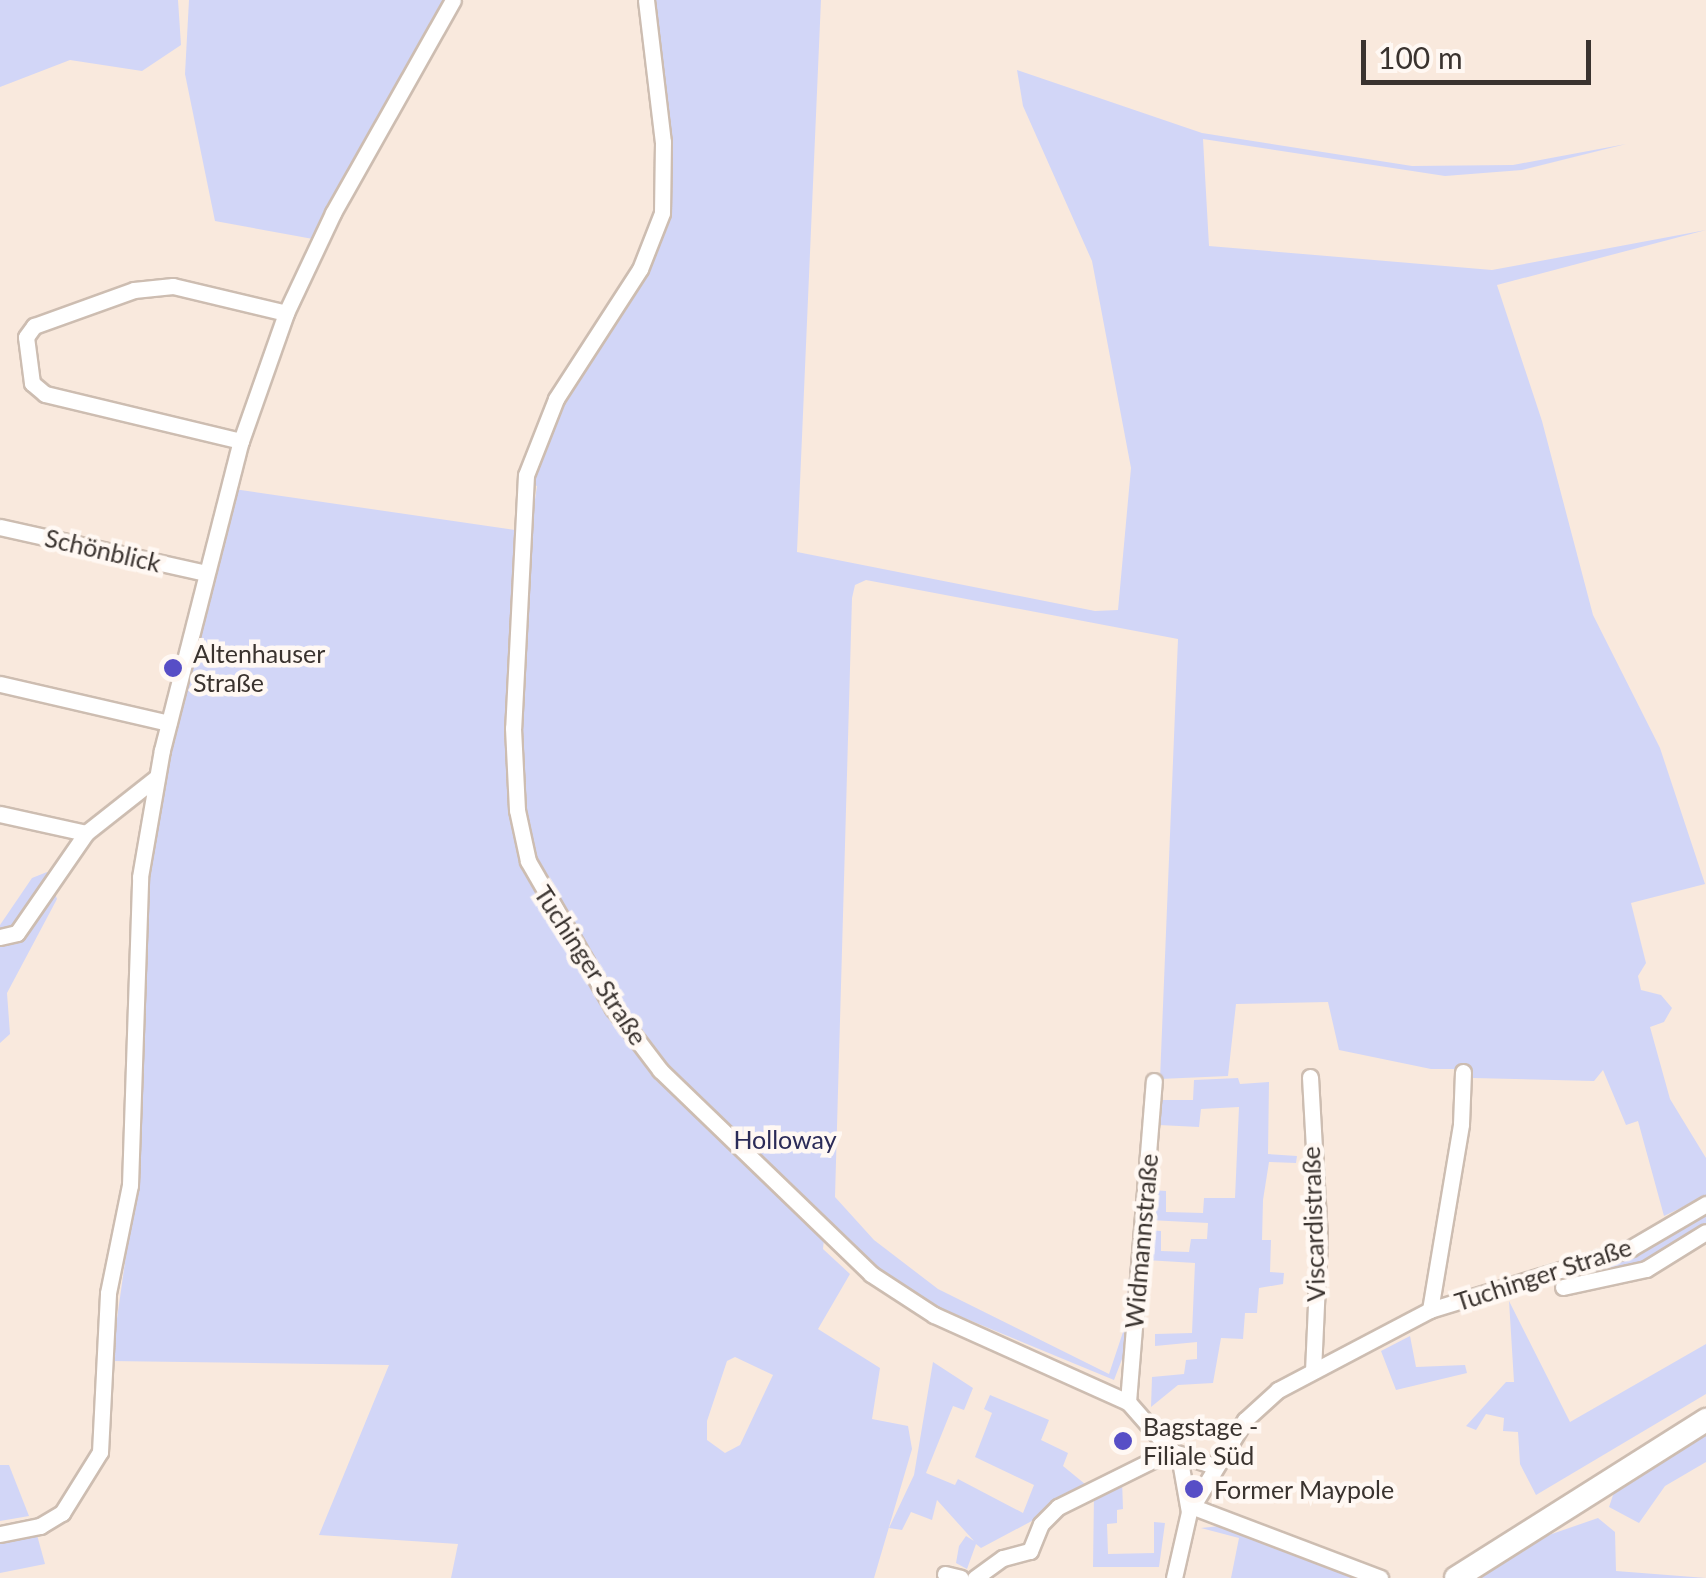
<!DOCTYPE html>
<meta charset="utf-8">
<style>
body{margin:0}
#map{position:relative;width:1706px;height:1578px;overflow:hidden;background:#f9e9dd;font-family:Lato,sans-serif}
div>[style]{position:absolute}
.green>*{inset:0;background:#d2d6f7}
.roads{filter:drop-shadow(2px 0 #cdbdb1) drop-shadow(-2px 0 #cdbdb1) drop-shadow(0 2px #cdbdb1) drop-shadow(0 -2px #cdbdb1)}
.street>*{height:15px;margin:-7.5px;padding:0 7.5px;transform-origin:7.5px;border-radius:7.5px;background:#fff}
.secondary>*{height:22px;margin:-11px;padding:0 11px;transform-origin:11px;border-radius:11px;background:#fff}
.dots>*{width:28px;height:28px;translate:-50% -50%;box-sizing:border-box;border:5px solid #fff8f3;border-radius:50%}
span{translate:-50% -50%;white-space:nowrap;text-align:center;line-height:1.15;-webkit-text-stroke:9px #fff8f3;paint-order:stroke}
.street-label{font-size:25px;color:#3a332f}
.poi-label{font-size:25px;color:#3a332f}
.left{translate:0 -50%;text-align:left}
.park-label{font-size:25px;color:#2b2b58}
.scale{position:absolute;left:1361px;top:40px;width:230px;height:45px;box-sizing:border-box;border:5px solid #3a332f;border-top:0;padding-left:12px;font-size:30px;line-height:35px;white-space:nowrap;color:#3a332f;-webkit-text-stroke:8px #fff8f3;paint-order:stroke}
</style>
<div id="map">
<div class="green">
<i style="clip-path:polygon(0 0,178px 0,181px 45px,142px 71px,70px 60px,0 87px)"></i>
<i style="clip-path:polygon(189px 0,446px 0,313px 239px,215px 221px,185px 74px)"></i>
<i style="clip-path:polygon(evenodd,650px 0,821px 0,797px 552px,1095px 611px,1118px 610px,1131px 468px,1092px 261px,1023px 106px,1017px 70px,1202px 133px,1412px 166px,1513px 165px,1626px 144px,1522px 170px,1445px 176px,1203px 139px,1209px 246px,1492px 270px,1706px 230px,1497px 285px,1542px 421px,1593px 615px,1660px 748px,1705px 884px,1631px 903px,1646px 963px,1638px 976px,1641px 990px,1661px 995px,1672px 1008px,1664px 1022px,1650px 1027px,1670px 1099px,1706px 1158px,1706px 1196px,1664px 1216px,1638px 1121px,1626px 1125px,1603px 1070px,1594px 1081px,1473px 1078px,1472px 1069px,1431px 1069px,1339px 1050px,1328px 1002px,1236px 1004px,1228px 1076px,1160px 1079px,1178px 639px,866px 580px,855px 585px,852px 598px,835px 1197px,874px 1240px,938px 1289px,1109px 1374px,1124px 1329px,1146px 1098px,1129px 1341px,1114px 1380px,928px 1303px,861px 1258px,826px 1219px,823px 1249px,850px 1274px,818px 1329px,880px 1368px,872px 1419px,908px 1426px,912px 1449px,874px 1578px,451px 1578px,458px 1544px,319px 1535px,389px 1365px,111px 1361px,139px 1163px,147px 877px,167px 764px,234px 489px,515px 530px,510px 665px,537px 486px,527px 483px,536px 451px,668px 209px,650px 0,735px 1357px,773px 1375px,740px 1445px,725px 1453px,707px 1440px,707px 1421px,727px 1361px,735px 1357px)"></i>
<i style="clip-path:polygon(47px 872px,57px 899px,7px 993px,10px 1034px,0 1043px,0 925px,32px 878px)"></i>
<i style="clip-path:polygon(1238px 1078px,1240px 1084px,1269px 1082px,1268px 1154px,1297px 1156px,1296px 1163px,1269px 1162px,1263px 1200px,1262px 1240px,1271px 1240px,1270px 1272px,1284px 1273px,1283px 1284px,1259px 1288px,1257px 1313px,1245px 1313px,1243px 1339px,1221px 1338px,1213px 1383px,1178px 1385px,1151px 1407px,1152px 1377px,1184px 1374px,1186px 1360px,1197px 1359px,1197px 1342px,1155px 1346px,1155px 1334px,1192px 1333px,1195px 1263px,1146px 1260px,1148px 1230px,1161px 1231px,1161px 1251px,1189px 1252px,1191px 1239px,1207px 1239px,1208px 1223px,1149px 1220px,1152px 1190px,1166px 1191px,1166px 1212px,1203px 1213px,1204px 1198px,1235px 1198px,1239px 1107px,1201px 1109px,1199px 1127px,1159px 1125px,1162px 1100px,1193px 1100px,1194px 1080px)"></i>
<i style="clip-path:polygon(1706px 1212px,1706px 1225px,1655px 1261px,1554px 1281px,1658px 1243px)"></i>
<i style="clip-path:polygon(1509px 1301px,1570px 1422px,1706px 1344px,1706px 1394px,1536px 1495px,1520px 1464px,1518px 1432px,1503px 1431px,1504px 1418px,1486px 1414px,1476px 1430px,1466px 1426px,1506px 1382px,1514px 1382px)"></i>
<i style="clip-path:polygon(1410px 1336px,1416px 1367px,1465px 1365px,1467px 1373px,1396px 1390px,1381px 1351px)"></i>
<i style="clip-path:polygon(933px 1362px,973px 1388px,964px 1410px,953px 1406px,926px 1473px,955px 1485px,958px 1479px,1023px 1513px,1034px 1485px,975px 1457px,992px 1413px,984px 1409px,990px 1395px,1049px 1420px,1041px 1440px,1068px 1453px,1063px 1466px,1085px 1484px,1030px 1522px,981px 1548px,976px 1544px,967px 1569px,956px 1563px,959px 1546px,966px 1536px,974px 1541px,937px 1500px,932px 1520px,911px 1512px,902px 1530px,889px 1528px,914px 1475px)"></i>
<i style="clip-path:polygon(1706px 1431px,1706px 1462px,1665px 1486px,1639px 1523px,1609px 1507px,1615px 1489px)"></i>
<i style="clip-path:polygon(0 1465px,9px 1465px,29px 1516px,0 1521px)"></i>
<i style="clip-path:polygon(1122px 1480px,1123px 1509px,1117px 1510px,1117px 1523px,1107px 1524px,1108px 1554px,1154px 1553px,1154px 1522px,1165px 1523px,1159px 1567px,1093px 1567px,1094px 1495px)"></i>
<i style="clip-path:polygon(1598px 1518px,1615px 1532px,1616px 1571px,1706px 1578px,1478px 1578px,1546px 1536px)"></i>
<i style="clip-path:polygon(1230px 1525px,1296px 1551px,1355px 1578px,1231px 1578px,1239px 1538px,1201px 1528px)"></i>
<i style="clip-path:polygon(37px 1535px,45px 1564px,0 1573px,0 1544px)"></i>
</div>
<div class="roads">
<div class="street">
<i style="left:646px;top:0;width:143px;rotate:83.2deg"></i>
<i style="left:663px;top:142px;width:71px;rotate:90.8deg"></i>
<i style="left:662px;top:213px;width:60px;rotate:111.4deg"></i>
<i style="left:640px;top:269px;width:155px;rotate:122.9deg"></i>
<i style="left:556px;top:399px;width:82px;rotate:111.5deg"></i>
<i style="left:526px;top:475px;width:253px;rotate:92.9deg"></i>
<i style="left:513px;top:728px;width:82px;rotate:87.2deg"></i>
<i style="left:517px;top:810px;width:52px;rotate:77.8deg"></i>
<i style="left:528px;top:861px;width:170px;rotate:60deg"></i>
<i style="left:613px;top:1008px;width:78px;rotate:52.8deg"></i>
<i style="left:660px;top:1070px;width:293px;rotate:44deg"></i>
<i style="left:871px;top:1274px;width:75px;rotate:33.1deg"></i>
<i style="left:934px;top:1315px;width:213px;rotate:24.2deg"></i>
<i style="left:1128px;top:1402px;width:65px;rotate:48.7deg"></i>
<i style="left:1171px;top:1451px;width:46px;rotate:19.2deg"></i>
<i style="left:241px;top:441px;width:202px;rotate:-166.5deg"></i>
<i style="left:45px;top:394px;width:17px;rotate:-140deg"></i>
<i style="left:32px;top:383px;width:46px;rotate:-97.4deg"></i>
<i style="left:26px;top:337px;width:14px;rotate:-54deg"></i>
<i style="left:34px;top:326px;width:106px;rotate:-19.8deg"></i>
<i style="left:134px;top:290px;width:39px;rotate:-6deg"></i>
<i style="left:173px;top:286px;width:116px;rotate:13.4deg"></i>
<i style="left:0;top:527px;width:211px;rotate:12.6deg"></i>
<i style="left:0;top:684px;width:173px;rotate:13deg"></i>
<i style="left:0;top:814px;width:88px;rotate:12.5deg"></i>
<i style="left:0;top:937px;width:17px;rotate:-13deg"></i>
<i style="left:17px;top:933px;width:121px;rotate:-55.4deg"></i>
<i style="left:86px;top:833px;width:90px;rotate:-38.3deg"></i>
<i style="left:1310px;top:1077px;width:162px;rotate:86.8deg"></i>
<i style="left:1319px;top:1239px;width:132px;rotate:92.6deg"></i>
<i style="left:1563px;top:1287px;width:85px;rotate:-12.2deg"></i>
<i style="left:1646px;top:1269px;width:70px;rotate:-31.7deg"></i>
<i style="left:1430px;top:1310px;width:189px;rotate:-80.5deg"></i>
<i style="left:1461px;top:1124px;width:52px;rotate:-87.8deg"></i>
<i style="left:1128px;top:1402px;width:322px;rotate:-85.4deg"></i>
<i style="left:1196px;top:1508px;width:197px;rotate:20.8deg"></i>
<i style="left:1189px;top:1512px;width:108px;rotate:-58.7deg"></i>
<i style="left:1245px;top:1420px;width:45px;rotate:-42.3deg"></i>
<i style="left:1278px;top:1390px;width:172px;rotate:-27.8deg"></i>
<i style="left:1430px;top:1310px;width:210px;rotate:-17.1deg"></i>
<i style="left:1631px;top:1248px;width:87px;rotate:-30.4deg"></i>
<i style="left:0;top:1534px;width:41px;rotate:-11.3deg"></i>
<i style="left:40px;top:1526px;width:26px;rotate:-31deg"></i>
<i style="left:62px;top:1513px;width:72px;rotate:-58.1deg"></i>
<i style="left:100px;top:1452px;width:159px;rotate:-87.1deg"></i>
<i style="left:108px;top:1293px;width:110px;rotate:-78.5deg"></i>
<i style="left:130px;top:1185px;width:308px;rotate:-88.1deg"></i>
<i style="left:140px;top:877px;width:129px;rotate:-80.2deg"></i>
<i style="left:162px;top:750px;width:319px;rotate:-75.7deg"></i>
<i style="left:241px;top:441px;width:136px;rotate:-70.6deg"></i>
<i style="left:286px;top:313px;width:110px;rotate:-64.8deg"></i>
<i style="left:333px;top:213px;width:244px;rotate:-60.6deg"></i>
<i style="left:945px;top:1574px;width:16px;rotate:14deg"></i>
<i style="left:975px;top:1578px;width:34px;rotate:-36deg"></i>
<i style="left:1003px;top:1558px;width:28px;rotate:-15deg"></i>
<i style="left:1030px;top:1551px;width:29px;rotate:-68deg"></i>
<i style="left:1041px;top:1524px;width:24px;rotate:-45deg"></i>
<i style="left:1058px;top:1507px;width:126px;rotate:-26.4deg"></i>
<i style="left:1174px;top:1578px;width:68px;rotate:-77.2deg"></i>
<i style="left:1189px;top:1512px;width:58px;rotate:-100deg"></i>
</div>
<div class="secondary">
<i style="left:1456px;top:1578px;width:296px;rotate:-32.3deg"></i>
</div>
</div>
<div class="dots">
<i style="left:173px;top:668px;background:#574ec6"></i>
<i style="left:1123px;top:1441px;background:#574ec6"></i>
<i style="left:1194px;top:1489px;background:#574ec6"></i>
</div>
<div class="street-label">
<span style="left:103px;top:550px;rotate:13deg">Schönblick</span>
<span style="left:591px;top:965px;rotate:57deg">Tuchinger Straße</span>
<span style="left:1313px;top:1224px;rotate:-92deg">Viscardistraße</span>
<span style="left:1141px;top:1241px;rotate:-85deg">Widmannstraße</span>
<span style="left:1543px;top:1274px;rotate:-18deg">Tuchinger Straße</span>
</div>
<div class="poi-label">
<span class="left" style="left:193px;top:668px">Altenhauser<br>Straße</span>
<span class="left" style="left:1143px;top:1441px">Bagstage -<br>Filiale Süd</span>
<span class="left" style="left:1214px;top:1489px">Former Maypole</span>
</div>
<div class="park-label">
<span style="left:785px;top:1139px">Holloway</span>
</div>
<div class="scale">100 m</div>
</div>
